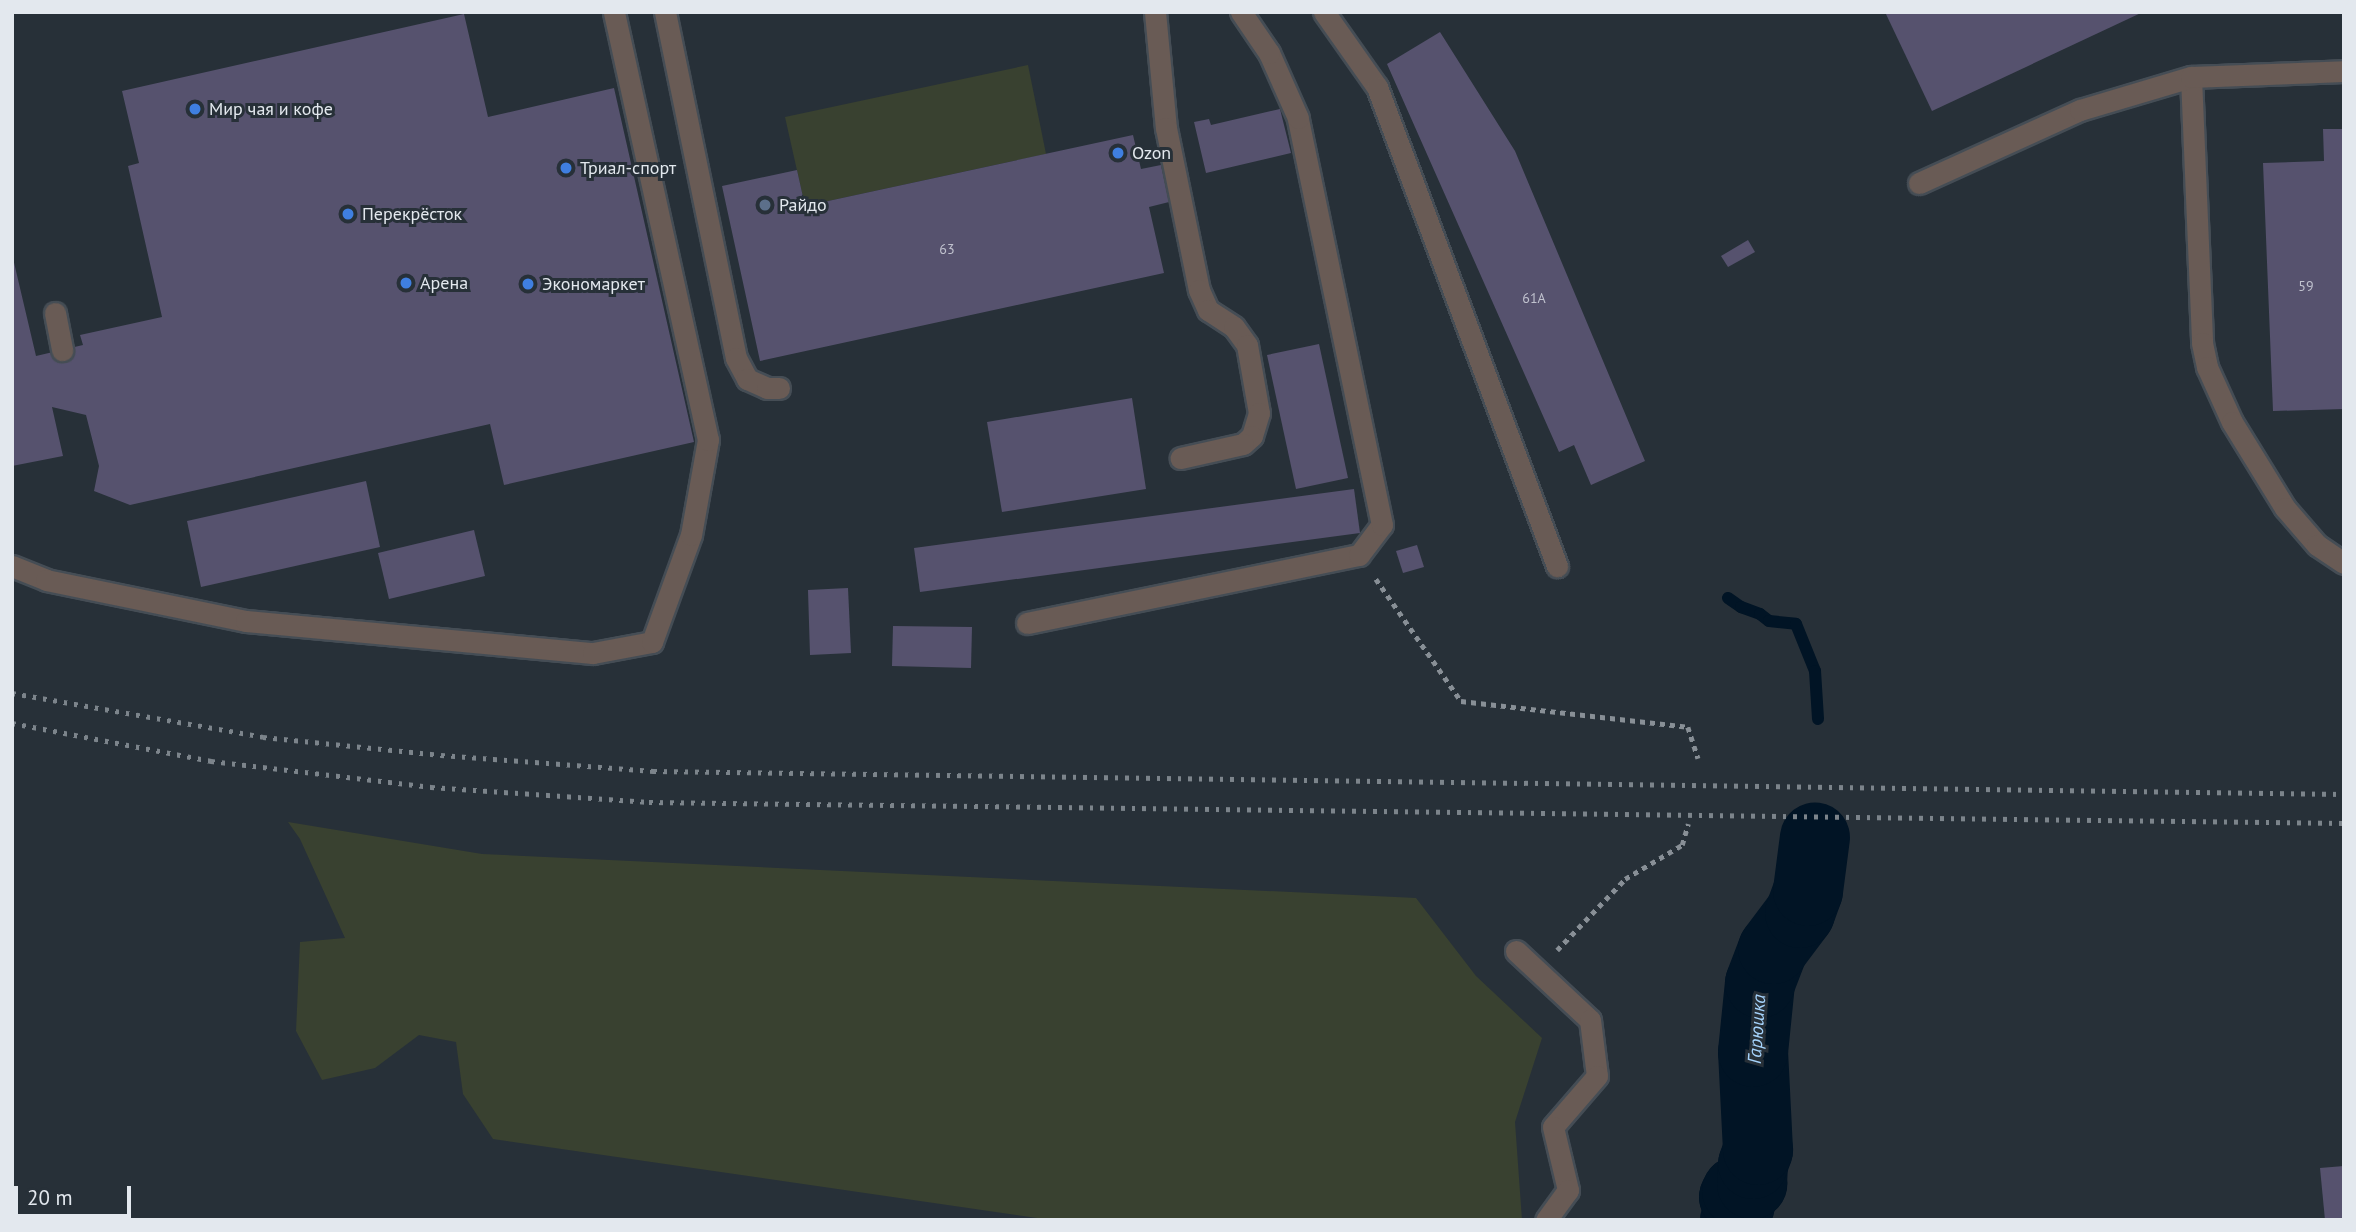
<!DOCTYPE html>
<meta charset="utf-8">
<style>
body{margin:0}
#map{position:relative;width:2356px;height:1232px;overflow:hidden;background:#273038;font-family:"PT Sans",sans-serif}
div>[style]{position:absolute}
.green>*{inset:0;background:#394130}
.stream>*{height:12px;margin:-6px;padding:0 6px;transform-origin:6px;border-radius:6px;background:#011425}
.river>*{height:70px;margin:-35px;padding:0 35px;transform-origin:35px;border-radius:35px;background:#011425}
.building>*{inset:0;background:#56526e}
.path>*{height:4.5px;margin-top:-2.25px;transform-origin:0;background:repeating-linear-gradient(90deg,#888f96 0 5px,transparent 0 10px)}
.roads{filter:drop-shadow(2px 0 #454d55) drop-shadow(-2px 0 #454d55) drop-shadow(0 2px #454d55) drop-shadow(0 -2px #454d55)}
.lane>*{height:21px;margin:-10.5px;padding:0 10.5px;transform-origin:10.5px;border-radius:10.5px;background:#695b55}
.rail>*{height:5px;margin-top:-2.5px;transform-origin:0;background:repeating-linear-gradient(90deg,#7c848b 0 3.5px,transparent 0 10.5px)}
.dots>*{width:19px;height:19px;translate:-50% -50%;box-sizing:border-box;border:4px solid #273038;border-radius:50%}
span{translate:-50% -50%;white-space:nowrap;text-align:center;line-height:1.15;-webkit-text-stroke:6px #273038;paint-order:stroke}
.number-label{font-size:14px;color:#c0c2ce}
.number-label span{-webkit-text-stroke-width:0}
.poi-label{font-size:18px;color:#e3e8ee}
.left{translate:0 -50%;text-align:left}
.water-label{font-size:19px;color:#a5d3fc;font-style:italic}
.frame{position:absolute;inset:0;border:14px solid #e3e8ee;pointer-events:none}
.scale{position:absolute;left:14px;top:1186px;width:117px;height:32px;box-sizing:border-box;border:4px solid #e3e8ee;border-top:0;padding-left:9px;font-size:21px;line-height:24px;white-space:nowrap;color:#e3e8ee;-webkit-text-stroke:5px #273038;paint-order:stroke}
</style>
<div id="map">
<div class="green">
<i style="clip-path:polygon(1028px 65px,1046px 154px,805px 206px,785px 117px)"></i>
<i style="clip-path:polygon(288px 822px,482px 854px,1416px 898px,1476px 976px,1542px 1038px,1515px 1122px,1522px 1220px,1051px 1220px,493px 1139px,463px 1094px,456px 1042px,419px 1035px,375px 1068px,322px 1080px,296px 1031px,300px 942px,345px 938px,300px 839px)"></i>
</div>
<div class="stream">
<i style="left:1728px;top:598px;width:16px;rotate:35deg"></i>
<i style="left:1741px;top:607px;width:20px;rotate:20deg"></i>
<i style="left:1760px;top:614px;width:11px;rotate:38deg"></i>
<i style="left:1769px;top:621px;width:27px;rotate:6deg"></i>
<i style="left:1796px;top:624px;width:51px;rotate:68deg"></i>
<i style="left:1815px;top:671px;width:48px;rotate:86.4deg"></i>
</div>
<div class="river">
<i style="left:1735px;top:1220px;width:16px;rotate:-72deg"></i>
<i style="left:1740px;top:1205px;width:10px;rotate:-127deg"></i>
<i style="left:1734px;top:1197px;width:7px;rotate:-63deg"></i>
<i style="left:1737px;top:1191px;width:17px;rotate:-25deg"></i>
<i style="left:1752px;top:1184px;width:20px;rotate:-87deg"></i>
<i style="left:1753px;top:1164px;width:15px;rotate:-70deg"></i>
<i style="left:1758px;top:1150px;width:98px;rotate:-92.9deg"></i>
<i style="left:1753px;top:1052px;width:69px;rotate:-84.2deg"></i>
<i style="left:1760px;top:983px;width:36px;rotate:-69deg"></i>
<i style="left:1773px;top:949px;width:45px;rotate:-53.1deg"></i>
<i style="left:1800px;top:913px;width:23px;rotate:-70deg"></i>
<i style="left:1808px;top:891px;width:54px;rotate:-82.6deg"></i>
</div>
<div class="building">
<i style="clip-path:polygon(1885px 12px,2143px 12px,1932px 111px)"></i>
<i style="clip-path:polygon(464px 14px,488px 117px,614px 88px,694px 442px,504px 485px,490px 424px,130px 505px,94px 491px,99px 466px,86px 415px,52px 407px,63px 456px,12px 466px,12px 254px,36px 356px,83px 345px,80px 335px,162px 317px,128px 166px,139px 163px,122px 91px)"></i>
<i style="clip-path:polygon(1440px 32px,1515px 151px,1645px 461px,1591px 485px,1574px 445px,1559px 452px,1387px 64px)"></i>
<i style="clip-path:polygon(1280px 109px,1291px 153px,1206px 173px,1194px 122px,1209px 119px,1211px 125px)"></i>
<i style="clip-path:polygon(2323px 129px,2344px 129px,2344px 409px,2273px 411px,2263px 163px,2324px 161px)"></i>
<i style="clip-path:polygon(1133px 135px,1141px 169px,1161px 165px,1169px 202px,1149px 207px,1164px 273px,760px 361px,722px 186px,797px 170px,805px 206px)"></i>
<i style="clip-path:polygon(1748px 240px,1755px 252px,1728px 267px,1721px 256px)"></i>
<i style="clip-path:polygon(1319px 344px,1348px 478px,1296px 489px,1267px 355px)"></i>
<i style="clip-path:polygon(1132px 398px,1146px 489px,1002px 512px,987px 422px)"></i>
<i style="clip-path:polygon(366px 481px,380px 547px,201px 587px,187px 521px)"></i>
<i style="clip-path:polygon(1354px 489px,1360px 533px,920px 592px,914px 548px)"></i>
<i style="clip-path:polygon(474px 530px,485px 576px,389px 599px,378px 553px)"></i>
<i style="clip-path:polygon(1417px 545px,1424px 567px,1403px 573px,1396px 551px)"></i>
<i style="clip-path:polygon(848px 588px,851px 653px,810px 655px,808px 590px)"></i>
<i style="clip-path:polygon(893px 626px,972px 627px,971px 668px,892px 666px)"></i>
<i style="clip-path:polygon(2344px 1166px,2344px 1220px,2325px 1220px,2320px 1168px)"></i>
</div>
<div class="path">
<i style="left:1376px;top:579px;width:149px;rotate:55.1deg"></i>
<i style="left:1461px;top:701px;width:228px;rotate:6.5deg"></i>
<i style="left:1688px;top:727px;width:33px;rotate:72deg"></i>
<i style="left:1557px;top:950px;width:98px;rotate:-46.2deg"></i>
<i style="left:1625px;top:879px;width:66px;rotate:-30.8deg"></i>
<i style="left:1682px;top:845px;width:22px;rotate:-74deg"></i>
</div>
<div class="roads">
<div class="lane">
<i style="left:665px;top:12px;width:353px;rotate:78.4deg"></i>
<i style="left:736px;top:358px;width:24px;rotate:62deg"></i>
<i style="left:747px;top:379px;width:22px;rotate:24deg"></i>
<i style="left:767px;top:388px;width:12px"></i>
<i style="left:1155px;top:12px;width:117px;rotate:84.6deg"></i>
<i style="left:1166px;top:128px;width:165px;rotate:78.5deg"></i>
<i style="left:1199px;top:290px;width:22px;rotate:66deg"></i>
<i style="left:1208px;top:310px;width:31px;rotate:33deg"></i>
<i style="left:1234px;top:327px;width:22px;rotate:54deg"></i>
<i style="left:1247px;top:345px;width:69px;rotate:80deg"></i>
<i style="left:1259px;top:413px;width:24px;rotate:107deg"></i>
<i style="left:1252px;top:436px;width:12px;rotate:138deg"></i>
<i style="left:1243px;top:444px;width:64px;rotate:167.3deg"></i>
<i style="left:1324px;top:12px;width:92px;rotate:54.8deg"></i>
<i style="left:1377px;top:87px;width:512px;rotate:69.4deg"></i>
<i style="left:2191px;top:77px;width:266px;rotate:87.6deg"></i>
<i style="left:2202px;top:343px;width:25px;rotate:78deg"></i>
<i style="left:2207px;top:367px;width:60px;rotate:65.6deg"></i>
<i style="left:2232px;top:422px;width:101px;rotate:58.4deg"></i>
<i style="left:2285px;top:508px;width:49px;rotate:49.1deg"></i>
<i style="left:2317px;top:545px;width:32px;rotate:34deg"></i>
<i style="left:1919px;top:183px;width:177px;rotate:-24.4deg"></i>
<i style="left:2080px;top:110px;width:116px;rotate:-16.6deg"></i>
<i style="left:2191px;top:77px;width:153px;rotate:-2.2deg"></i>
<i style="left:55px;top:313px;width:38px;rotate:79deg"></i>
<i style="left:12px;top:566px;width:37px;rotate:22deg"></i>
<i style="left:46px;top:580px;width:204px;rotate:11.6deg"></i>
<i style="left:246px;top:621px;width:348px;rotate:5.3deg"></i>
<i style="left:593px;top:653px;width:60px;rotate:-10.6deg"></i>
<i style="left:652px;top:642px;width:114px;rotate:-70deg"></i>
<i style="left:691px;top:535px;width:97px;rotate:-79.9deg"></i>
<i style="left:708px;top:440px;width:438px;rotate:-102.4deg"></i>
<i style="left:1027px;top:623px;width:339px;rotate:-11.6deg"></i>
<i style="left:1359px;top:555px;width:38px;rotate:-53deg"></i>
<i style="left:1382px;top:525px;width:416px;rotate:-101.7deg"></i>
<i style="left:1298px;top:118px;width:71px;rotate:-114deg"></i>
<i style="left:1269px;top:53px;width:50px;rotate:-124.3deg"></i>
<i style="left:1516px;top:951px;width:101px;rotate:43deg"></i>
<i style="left:1590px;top:1020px;width:56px;rotate:82.9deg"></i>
<i style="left:1597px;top:1076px;width:67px;rotate:130.8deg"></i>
<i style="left:1553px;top:1127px;width:65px;rotate:76.6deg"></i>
<i style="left:1568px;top:1190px;width:37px;rotate:126deg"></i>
</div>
</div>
<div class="rail">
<i style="left:12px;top:693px;width:255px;rotate:9.9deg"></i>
<i style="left:263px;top:737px;width:179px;rotate:5.8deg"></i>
<i style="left:441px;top:755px;width:213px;rotate:4.3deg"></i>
<i style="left:653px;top:771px;width:1691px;rotate:0.78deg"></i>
<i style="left:12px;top:723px;width:203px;rotate:10.8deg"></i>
<i style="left:211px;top:761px;width:222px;rotate:6.7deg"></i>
<i style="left:431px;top:787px;width:219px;rotate:3.9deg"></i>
<i style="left:649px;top:802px;width:1695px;rotate:0.71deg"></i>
</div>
<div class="dots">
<i style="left:195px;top:109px;background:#3f7fe0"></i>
<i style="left:1118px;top:153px;background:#3f7fe0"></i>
<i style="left:566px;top:168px;background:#3f7fe0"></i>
<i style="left:765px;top:205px;background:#5c6f8a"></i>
<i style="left:348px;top:214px;background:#3f7fe0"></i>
<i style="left:406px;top:283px;background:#3f7fe0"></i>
<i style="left:528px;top:284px;background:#3f7fe0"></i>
</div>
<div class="number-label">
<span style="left:947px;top:249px">63</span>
<span style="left:2306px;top:286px">59</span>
<span style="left:1534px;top:298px">61А</span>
</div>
<div class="poi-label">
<span class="left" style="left:209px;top:109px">Мир чая и кофе</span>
<span class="left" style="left:1132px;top:153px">Ozon</span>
<span class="left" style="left:580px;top:168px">Триал-спорт</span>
<span class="left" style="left:779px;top:205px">Райдо</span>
<span class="left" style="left:362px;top:214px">Перекрёсток</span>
<span class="left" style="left:420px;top:283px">Арена</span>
<span class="left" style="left:542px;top:284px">Экономаркет</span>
</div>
<div class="water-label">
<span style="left:1757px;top:1029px;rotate:-86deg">Гарюшка</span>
</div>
<div class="frame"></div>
<div class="scale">20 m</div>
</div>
